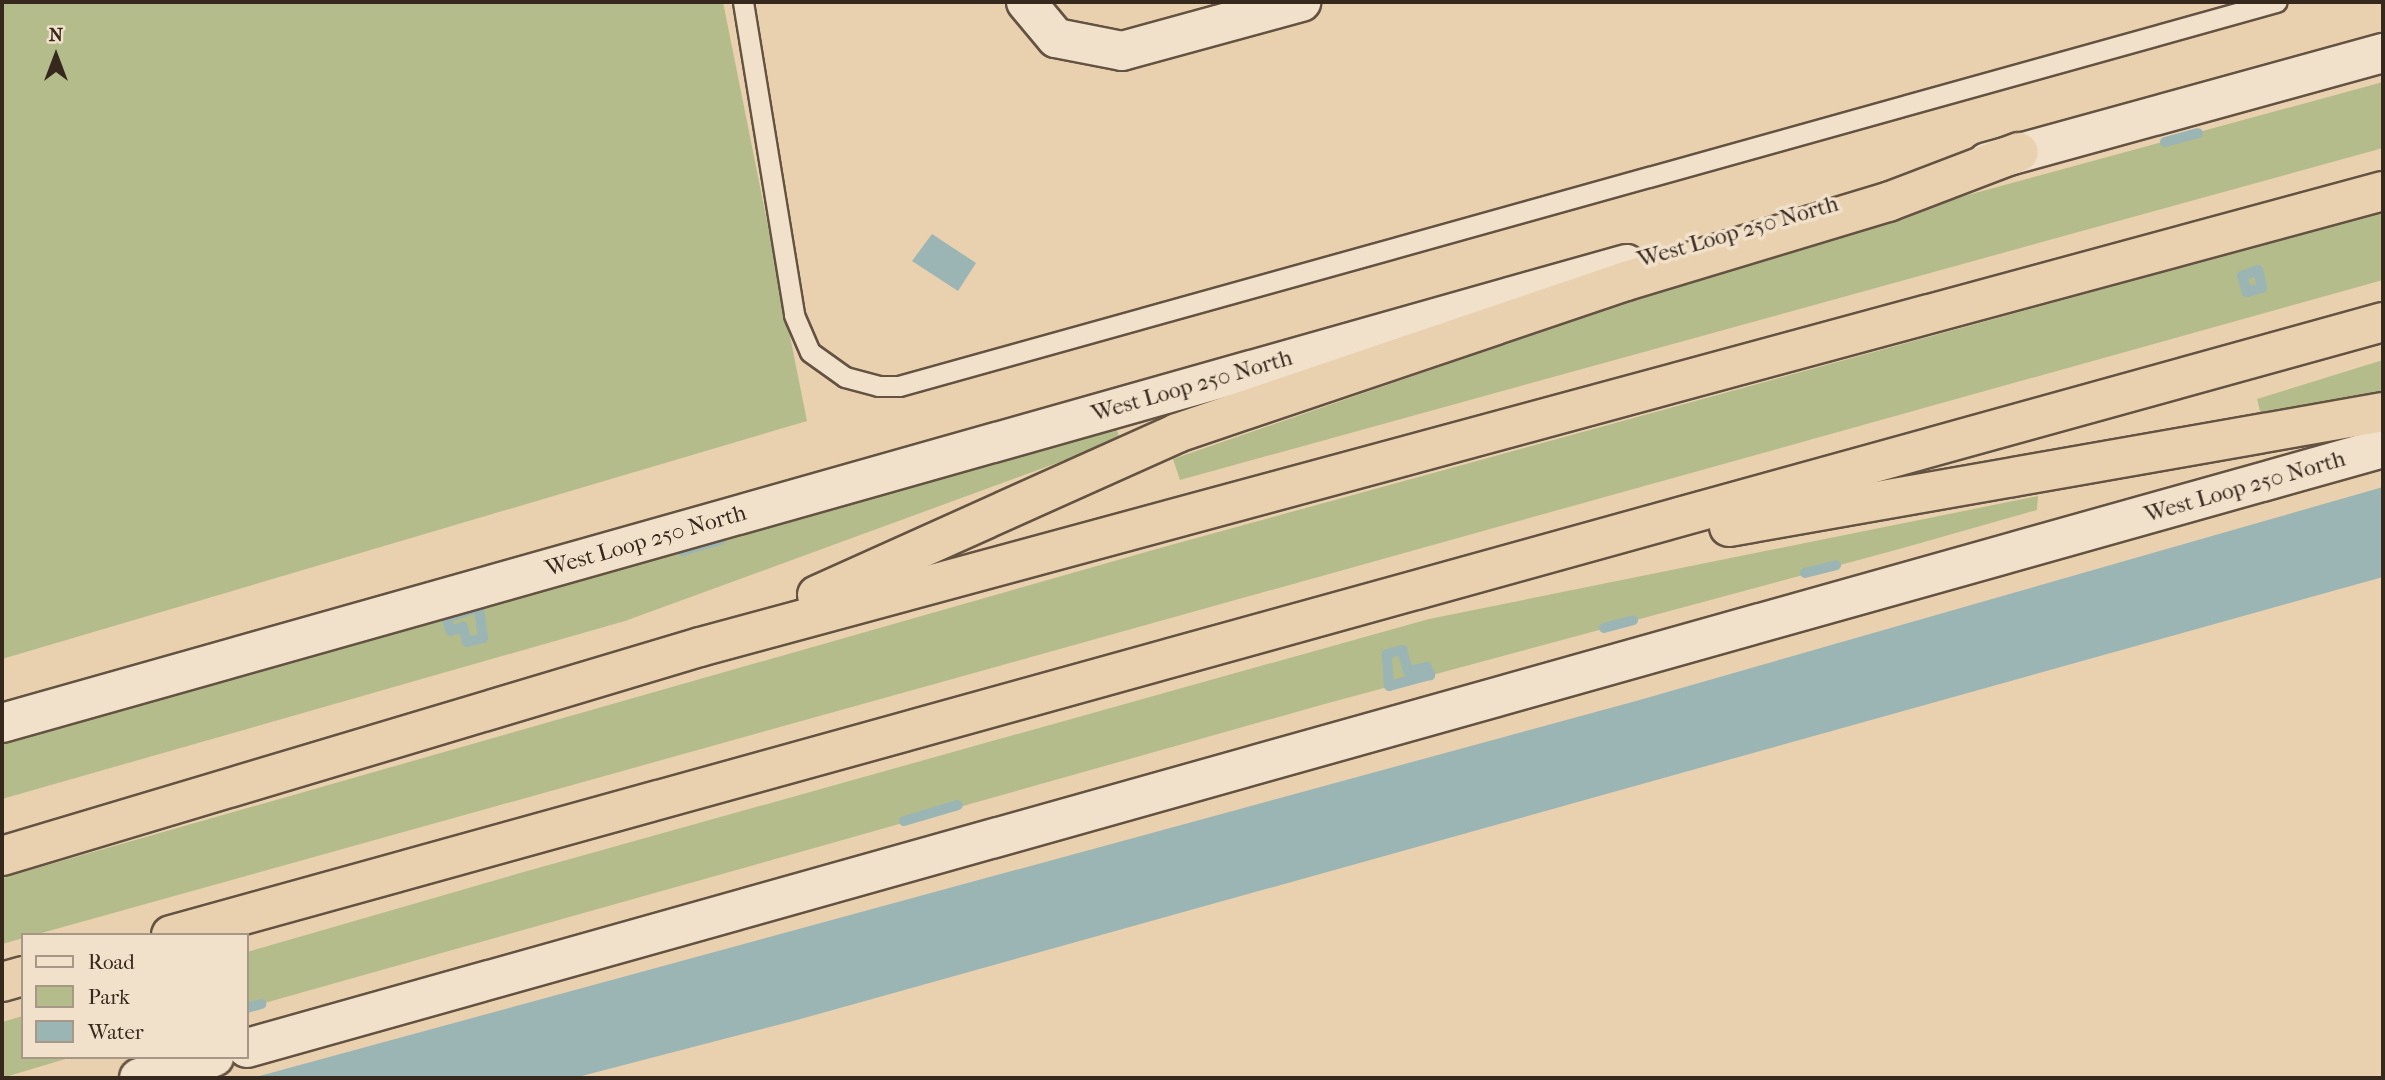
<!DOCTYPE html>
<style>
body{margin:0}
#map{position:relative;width:2385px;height:1080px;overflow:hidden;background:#e9d1af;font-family:"IM FELL French Canon",serif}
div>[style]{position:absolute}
.green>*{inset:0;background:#b4bc8c}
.water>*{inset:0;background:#9ab5b3}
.stream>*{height:10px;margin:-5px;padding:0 5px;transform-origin:5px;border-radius:5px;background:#9ab5b3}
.roads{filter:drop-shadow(2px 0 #645242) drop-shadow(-2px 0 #645242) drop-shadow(0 2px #645242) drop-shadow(0 -2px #645242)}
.service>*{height:19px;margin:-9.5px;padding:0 9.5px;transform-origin:9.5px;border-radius:9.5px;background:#f1e1cb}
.minor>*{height:38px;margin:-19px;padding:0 19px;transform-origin:19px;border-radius:19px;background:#f1e1cb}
.secondary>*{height:38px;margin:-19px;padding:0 19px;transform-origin:19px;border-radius:19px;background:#f1e1cb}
.motorway>*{height:38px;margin:-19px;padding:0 19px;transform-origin:19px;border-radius:19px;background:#e9d1af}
span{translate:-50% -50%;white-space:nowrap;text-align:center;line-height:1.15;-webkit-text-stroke:7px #f1e1cb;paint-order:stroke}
.street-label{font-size:23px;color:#37281e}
.frame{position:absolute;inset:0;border:4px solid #37281e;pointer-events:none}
.legend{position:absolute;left:21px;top:933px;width:228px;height:126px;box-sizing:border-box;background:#f1e1cb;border:2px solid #a79786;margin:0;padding:9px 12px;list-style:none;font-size:21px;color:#37281e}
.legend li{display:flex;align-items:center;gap:14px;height:35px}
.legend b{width:35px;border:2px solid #a79786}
.north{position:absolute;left:21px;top:21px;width:70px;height:70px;-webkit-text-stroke:5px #f1e1cb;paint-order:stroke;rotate:0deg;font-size:19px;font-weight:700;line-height:28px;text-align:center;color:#37281e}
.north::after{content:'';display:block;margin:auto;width:24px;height:32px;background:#37281e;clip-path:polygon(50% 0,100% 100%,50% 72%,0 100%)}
</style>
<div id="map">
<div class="green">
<i style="clip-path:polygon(2px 2px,723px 2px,807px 421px,2px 659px)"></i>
<i style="clip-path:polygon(2383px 82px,2383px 148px,1180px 480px,1173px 459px,1824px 234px)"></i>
<i style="clip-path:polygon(2383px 212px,2383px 280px,2px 944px,2px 878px,1160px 548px)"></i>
<i style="clip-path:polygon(2383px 360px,2383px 392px,2261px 415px,2257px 399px)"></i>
<i style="clip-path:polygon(1116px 427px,1120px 440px,625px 621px,2px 799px,2px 744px)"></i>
<i style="clip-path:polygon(2038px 496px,2037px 510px,1903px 548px,1321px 705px,247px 1008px,247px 952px,520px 873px,1429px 619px)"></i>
<i style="clip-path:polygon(23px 1016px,23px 1057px,72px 1057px,2px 1078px,2px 1022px)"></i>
</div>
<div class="water">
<i style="clip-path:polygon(932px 234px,976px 263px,958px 291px,912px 261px)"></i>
<i style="clip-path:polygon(2383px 487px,2383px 577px,797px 1020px,574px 1078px,252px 1078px,1636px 701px)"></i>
</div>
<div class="stream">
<i style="left:2165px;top:142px;width:34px;rotate:-15deg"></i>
<i style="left:2258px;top:270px;width:18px;rotate:77deg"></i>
<i style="left:2262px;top:288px;width:16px;rotate:165deg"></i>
<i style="left:2247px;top:292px;width:17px;rotate:-107deg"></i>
<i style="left:2242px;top:276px;width:17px;rotate:-21deg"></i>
<i style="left:682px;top:551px;width:40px;rotate:-16deg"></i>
<i style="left:1805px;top:573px;width:32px;rotate:-14deg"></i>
<i style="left:479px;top:607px;width:31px;rotate:83deg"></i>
<i style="left:483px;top:638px;width:16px;rotate:166deg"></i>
<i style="left:467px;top:642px;width:16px;rotate:-105deg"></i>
<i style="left:463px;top:627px;width:13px;rotate:162deg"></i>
<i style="left:451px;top:631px;width:14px;rotate:-111deg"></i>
<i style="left:446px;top:618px;width:35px;rotate:-18deg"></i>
<i style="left:1604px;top:628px;width:30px;rotate:-15deg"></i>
<i style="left:1402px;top:650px;width:22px;rotate:74deg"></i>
<i style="left:1408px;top:671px;width:19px;rotate:-12deg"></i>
<i style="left:1427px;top:667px;width:9px;rotate:69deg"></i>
<i style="left:1430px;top:675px;width:42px;rotate:165deg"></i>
<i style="left:1389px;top:686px;width:32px;rotate:-94deg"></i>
<i style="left:1387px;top:654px;width:16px;rotate:-15deg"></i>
<i style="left:904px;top:821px;width:56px;rotate:-16.5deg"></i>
<i style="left:247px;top:1008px;width:15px;rotate:-16deg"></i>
</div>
<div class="roads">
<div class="service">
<i style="left:743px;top:2px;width:317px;rotate:80.7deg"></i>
<i style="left:794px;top:315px;width:40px;rotate:66.6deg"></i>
<i style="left:810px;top:352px;width:43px;rotate:35.5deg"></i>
<i style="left:845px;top:377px;width:34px;rotate:15deg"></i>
<i style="left:878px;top:386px;width:21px"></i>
<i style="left:899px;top:386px;width:1430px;rotate:-15.58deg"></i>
</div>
<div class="minor">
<i style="left:1026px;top:2px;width:47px;rotate:50.2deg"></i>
<i style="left:1056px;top:38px;width:67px;rotate:11.1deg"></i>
<i style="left:1122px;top:51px;width:186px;rotate:-15.3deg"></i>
</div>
<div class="secondary">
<i style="left:1987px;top:162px;width:411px;rotate:-15.4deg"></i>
<i style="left:2px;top:723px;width:1688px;rotate:-15.78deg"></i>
<i style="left:247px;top:1048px;width:2219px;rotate:-15.69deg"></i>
<i style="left:139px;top:1078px;width:78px;rotate:-15.6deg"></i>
</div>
<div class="motorway">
<i style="left:1729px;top:527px;width:664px;rotate:-9.97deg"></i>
<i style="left:817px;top:595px;width:395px;rotate:-24.2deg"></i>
<i style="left:1177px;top:433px;width:474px;rotate:-18.7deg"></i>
<i style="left:1626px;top:281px;width:274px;rotate:-16.8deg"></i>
<i style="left:1888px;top:202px;width:140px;rotate:-20.9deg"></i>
<i style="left:2px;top:856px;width:729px;rotate:-16.67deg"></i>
<i style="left:700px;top:647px;width:1744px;rotate:-15.16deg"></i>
<i style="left:171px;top:935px;width:2295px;rotate:-15.49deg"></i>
<i style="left:2px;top:982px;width:22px;rotate:-16deg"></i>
</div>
</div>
<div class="street-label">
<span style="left:1738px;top:232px;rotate:-16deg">West Loop 250 North</span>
<span style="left:1192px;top:386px;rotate:-16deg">West Loop 250 North</span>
<span style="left:2245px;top:487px;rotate:-16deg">West Loop 250 North</span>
<span style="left:646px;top:541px;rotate:-16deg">West Loop 250 North</span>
</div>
<div class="frame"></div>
<ul class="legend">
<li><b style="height:9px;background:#f1e1cb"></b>Road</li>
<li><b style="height:19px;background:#b4bc8c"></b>Park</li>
<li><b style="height:19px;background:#9ab5b3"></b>Water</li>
</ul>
<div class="north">N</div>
</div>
